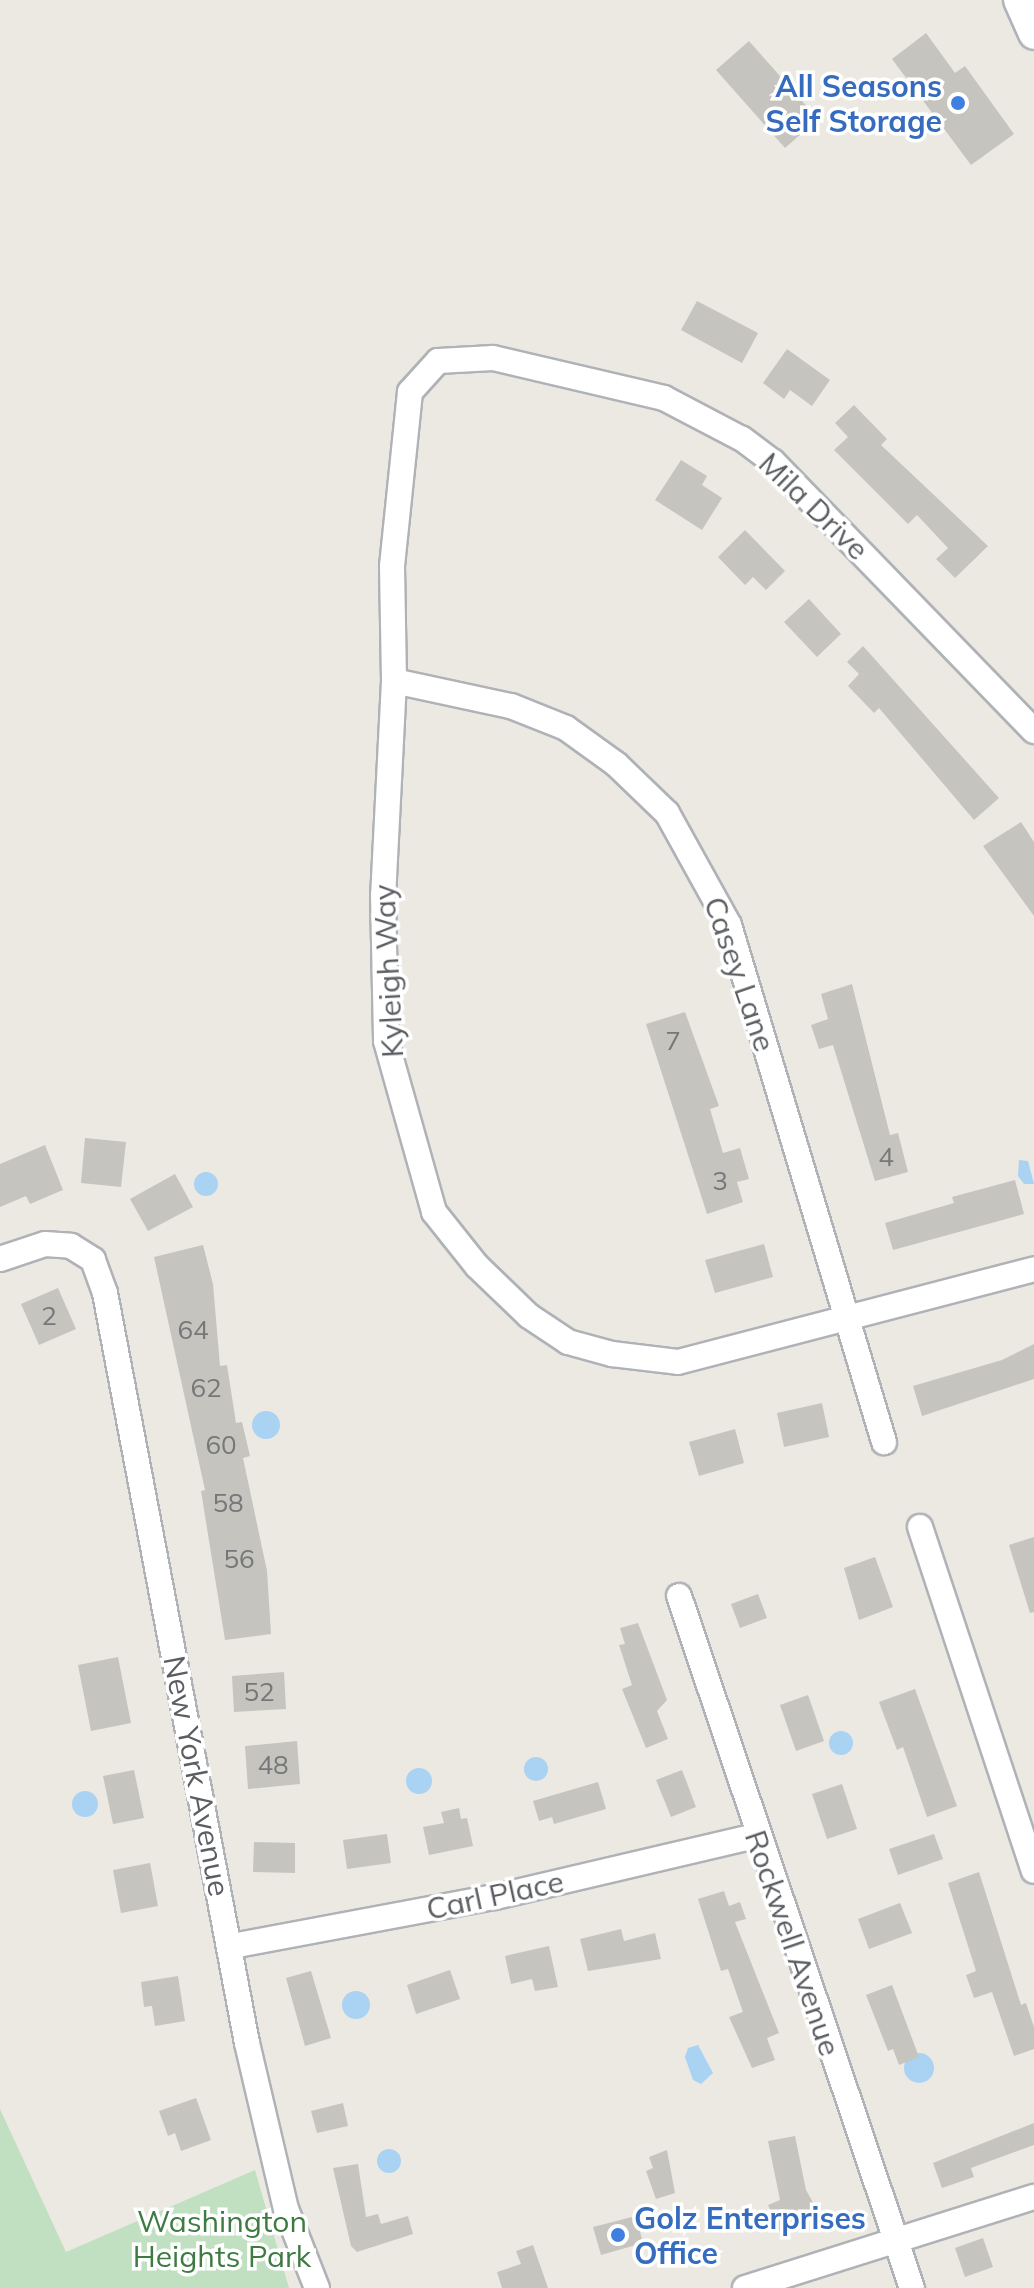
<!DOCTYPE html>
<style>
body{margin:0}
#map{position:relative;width:1034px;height:2288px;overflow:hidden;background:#ebe9e2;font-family:Mulish,sans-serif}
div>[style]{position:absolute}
.green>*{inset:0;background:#c1e0c2}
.water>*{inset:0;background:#aad2f3}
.round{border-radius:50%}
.building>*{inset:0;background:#c6c4bf}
.roads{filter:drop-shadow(2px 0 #afb2b6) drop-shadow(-2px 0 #afb2b6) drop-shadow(0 2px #afb2b6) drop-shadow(0 -2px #afb2b6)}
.minor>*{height:24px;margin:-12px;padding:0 12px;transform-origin:12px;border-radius:12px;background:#fff}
.tertiary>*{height:30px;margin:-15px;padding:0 15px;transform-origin:15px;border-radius:15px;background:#fff}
.dots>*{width:22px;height:22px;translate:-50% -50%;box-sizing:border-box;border:4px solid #fff;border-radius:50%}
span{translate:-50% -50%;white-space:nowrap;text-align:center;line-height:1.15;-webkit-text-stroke:7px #fff;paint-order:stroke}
.number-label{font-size:26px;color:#757778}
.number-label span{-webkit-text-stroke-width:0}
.shop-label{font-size:30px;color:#366cbe;font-weight:700}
.right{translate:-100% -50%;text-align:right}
.left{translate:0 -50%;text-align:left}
.street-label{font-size:30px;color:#5a5d61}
.park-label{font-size:30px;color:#3e7b42}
</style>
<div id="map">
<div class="green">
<i style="clip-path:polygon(0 2109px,66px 2252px,255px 2170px,289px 2288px,0 2288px)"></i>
</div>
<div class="water">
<i style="clip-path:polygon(1019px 1160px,1028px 1161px,1034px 1184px,1024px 1184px,1018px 1176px)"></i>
<i class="round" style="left:194px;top:1172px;width:24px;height:24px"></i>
<i class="round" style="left:252px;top:1411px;width:28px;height:28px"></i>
<i class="round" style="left:829px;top:1731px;width:24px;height:24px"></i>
<i class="round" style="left:524px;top:1757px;width:24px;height:24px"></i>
<i class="round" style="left:406px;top:1768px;width:26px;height:26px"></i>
<i class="round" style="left:72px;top:1791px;width:26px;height:26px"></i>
<i class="round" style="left:342px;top:1991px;width:28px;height:28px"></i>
<i style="clip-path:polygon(698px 2045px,713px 2073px,701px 2084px,693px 2080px,685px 2057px,688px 2048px)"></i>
<i class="round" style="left:904px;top:2053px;width:30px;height:30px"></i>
<i class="round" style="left:377px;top:2149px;width:24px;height:24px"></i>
</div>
<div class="building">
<i style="clip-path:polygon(926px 33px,955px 73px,965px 66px,1014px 134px,971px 165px,892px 59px)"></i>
<i style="clip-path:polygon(749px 41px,818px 119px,785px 148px,716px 70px)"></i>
<i style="clip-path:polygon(697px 301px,758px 333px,742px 363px,681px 330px)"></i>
<i style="clip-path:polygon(787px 349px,830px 380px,812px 406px,790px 390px,784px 399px,763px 383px)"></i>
<i style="clip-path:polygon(854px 405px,887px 439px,881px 445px,988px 546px,955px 578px,936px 559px,948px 548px,917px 515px,908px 524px,834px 450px,848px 437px,835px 423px)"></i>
<i style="clip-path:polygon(681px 460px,707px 476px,702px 485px,722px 498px,702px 530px,655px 500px)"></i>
<i style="clip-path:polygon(745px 530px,785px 571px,766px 590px,753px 577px,745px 585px,718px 557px)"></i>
<i style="clip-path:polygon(809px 599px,841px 634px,817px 657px,784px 622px)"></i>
<i style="clip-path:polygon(863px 646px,999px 798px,974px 820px,879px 708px,874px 713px,848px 686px,859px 674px,847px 662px)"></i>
<i style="clip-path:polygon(1021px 822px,1034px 842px,1034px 916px,983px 846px)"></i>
<i style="clip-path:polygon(852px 984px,890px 1135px,898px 1133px,908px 1172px,875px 1181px,833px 1045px,819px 1049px,811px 1025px,828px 1019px,821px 994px)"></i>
<i style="clip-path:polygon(685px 1012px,719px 1106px,710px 1109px,723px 1153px,740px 1148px,749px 1179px,737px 1182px,743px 1202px,707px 1214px,646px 1024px)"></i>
<i style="clip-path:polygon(85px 1138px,126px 1142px,121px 1187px,81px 1183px)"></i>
<i style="clip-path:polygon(45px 1145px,63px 1190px,30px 1204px,26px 1196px,0 1207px,0 1164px)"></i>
<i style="clip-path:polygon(175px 1174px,193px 1207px,148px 1231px,130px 1199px)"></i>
<i style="clip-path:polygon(1015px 1180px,1024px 1214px,893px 1250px,885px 1223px,954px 1203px,952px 1197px)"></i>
<i style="clip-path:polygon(764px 1244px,773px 1277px,715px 1293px,705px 1260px)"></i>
<i style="clip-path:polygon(203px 1245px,213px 1284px,220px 1366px,227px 1365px,236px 1423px,242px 1422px,250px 1456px,243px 1458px,267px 1571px,271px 1634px,225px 1640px,201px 1491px,205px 1490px,154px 1257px)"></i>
<i style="clip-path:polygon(58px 1288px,76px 1329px,39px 1345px,21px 1304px)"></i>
<i style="clip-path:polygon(1034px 1344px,1034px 1379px,922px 1416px,913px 1386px,1002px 1360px)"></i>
<i style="clip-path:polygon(822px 1403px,829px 1437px,784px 1447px,777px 1413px)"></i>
<i style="clip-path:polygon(735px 1429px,744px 1463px,699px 1476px,689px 1442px)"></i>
<i style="clip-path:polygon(1034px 1537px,1034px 1612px,1030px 1613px,1009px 1545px)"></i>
<i style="clip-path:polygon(875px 1557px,893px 1607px,859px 1620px,844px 1568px)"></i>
<i style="clip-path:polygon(758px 1594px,767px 1618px,740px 1628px,731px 1604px)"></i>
<i style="clip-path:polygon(638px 1623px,667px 1700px,657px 1711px,668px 1739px,646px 1748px,622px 1689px,632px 1685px,619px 1645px,625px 1644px,620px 1628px)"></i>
<i style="clip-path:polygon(118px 1657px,131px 1723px,91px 1731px,78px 1665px)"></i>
<i style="clip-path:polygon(284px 1672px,286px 1709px,234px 1712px,232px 1676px)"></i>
<i style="clip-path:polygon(915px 1689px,957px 1806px,927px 1817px,903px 1747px,897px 1750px,879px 1702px)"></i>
<i style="clip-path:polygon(808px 1695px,824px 1741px,796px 1751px,780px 1705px)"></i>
<i style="clip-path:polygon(297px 1741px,300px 1784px,248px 1789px,245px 1746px)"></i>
<i style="clip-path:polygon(134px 1770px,144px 1818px,113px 1824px,103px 1776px)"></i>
<i style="clip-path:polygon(682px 1770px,696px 1807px,671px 1817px,656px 1780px)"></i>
<i style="clip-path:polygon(598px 1782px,606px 1809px,554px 1824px,552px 1817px,539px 1821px,533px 1801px)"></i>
<i style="clip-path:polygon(842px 1784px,857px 1829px,827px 1839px,812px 1794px)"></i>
<i style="clip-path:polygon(459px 1808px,461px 1819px,467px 1818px,473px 1846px,429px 1855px,423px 1827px,444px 1823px,441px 1812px)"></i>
<i style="clip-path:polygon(387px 1834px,391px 1863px,347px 1869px,343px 1840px)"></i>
<i style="clip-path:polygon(934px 1834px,943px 1859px,898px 1875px,889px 1849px)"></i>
<i style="clip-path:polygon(254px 1842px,295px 1843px,295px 1873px,253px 1872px)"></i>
<i style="clip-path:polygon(150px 1863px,158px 1906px,121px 1913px,113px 1870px)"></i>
<i style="clip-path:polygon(979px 1872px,1021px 2005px,1026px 2003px,1034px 2027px,1034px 2049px,1014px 2056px,992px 1992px,974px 1998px,966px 1975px,976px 1971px,948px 1883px)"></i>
<i style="clip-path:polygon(724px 1891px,729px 1906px,740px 1902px,746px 1919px,735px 1922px,779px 2033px,767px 2038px,775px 2060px,752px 2068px,729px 2017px,743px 2012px,728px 1969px,721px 1971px,698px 1899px)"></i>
<i style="clip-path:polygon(900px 1903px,912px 1933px,869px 1949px,858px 1919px)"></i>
<i style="clip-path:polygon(621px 1929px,624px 1941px,655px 1933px,661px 1959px,588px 1971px,580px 1939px)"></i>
<i style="clip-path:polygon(549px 1946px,558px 1987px,535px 1991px,532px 1979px,511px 1984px,505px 1956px)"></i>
<i style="clip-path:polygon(450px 1970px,460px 1999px,416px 2014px,407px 1985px)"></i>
<i style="clip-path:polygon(311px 1971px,331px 2038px,305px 2046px,286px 1978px)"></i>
<i style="clip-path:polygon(178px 1976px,185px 2021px,155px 2026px,152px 2006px,144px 2007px,141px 1982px)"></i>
<i style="clip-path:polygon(892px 1985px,919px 2057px,899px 2065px,893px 2049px,888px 2051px,866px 1995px)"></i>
<i style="clip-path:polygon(196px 2098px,211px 2140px,181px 2151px,175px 2133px,168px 2136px,159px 2111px)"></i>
<i style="clip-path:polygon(343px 2103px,348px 2126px,317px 2133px,311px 2111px)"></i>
<i style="clip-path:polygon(1034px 2123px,1034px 2145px,971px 2168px,974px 2177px,942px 2188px,933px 2163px)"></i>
<i style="clip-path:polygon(795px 2136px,806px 2190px,820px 2215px,779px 2231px,768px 2205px,780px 2200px,768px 2141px)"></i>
<i style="clip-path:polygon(667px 2150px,675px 2193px,656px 2199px,646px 2171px,653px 2168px,649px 2157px)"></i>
<i style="clip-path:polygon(358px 2164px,366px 2217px,378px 2214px,381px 2224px,408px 2216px,413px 2234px,357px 2252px,351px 2246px,333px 2168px)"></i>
<i style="clip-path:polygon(636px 2216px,643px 2243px,601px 2255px,593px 2227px)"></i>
<i style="clip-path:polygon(983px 2238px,993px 2267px,965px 2277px,955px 2248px)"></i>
<i style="clip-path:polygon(533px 2245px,548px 2288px,502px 2288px,497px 2272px,521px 2264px,516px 2251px)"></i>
</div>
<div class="roads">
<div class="minor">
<i style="left:394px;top:681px;width:120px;rotate:12.1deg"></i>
<i style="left:511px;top:706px;width:59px;rotate:21.8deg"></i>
<i style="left:566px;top:728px;width:62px;rotate:35.8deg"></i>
<i style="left:616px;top:764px;width:71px;rotate:43.9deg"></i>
<i style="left:667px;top:813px;width:128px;rotate:61deg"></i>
<i style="left:729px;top:925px;width:540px;rotate:73.31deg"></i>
<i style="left:1034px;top:731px;width:375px;rotate:-134.1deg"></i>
<i style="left:773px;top:462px;width:39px;rotate:-143deg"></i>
<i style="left:742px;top:439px;width:88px;rotate:-152.3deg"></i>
<i style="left:664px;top:398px;width:176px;rotate:-166.8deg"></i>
<i style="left:493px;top:358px;width:55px;rotate:176.9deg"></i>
<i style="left:438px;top:361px;width:42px;rotate:132.1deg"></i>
<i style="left:410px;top:392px;width:175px;rotate:95.9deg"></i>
<i style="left:392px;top:566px;width:115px;rotate:89deg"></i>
<i style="left:394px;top:681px;width:214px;rotate:92.9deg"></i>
<i style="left:383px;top:895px;width:146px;rotate:88.8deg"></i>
<i style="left:386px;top:1041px;width:178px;rotate:74.3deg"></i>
<i style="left:434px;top:1212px;width:69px;rotate:51.5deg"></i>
<i style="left:477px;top:1266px;width:72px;rotate:43.9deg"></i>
<i style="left:529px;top:1316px;width:47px;rotate:33.7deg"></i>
<i style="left:568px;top:1342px;width:46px;rotate:15.3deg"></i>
<i style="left:612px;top:1354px;width:66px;rotate:6.9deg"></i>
<i style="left:678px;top:1362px;width:368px;rotate:-14.6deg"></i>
<i style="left:0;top:1259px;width:47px;rotate:-18.4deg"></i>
<i style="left:45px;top:1244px;width:26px;rotate:4deg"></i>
<i style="left:71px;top:1246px;width:26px;rotate:32deg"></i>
<i style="left:93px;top:1260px;width:35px;rotate:70deg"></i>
<i style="left:105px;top:1293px;width:763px;rotate:79.28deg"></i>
<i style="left:247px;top:2043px;width:171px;rotate:76.8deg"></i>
<i style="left:286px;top:2209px;width:85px;rotate:68.6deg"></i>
<i style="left:920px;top:1527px;width:362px;rotate:71.7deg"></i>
<i style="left:679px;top:1596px;width:730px;rotate:71.39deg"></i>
<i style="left:232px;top:1946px;width:268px;rotate:-10.6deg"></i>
<i style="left:495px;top:1897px;width:268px;rotate:-13.2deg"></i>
<i style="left:745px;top:2288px;width:303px;rotate:-17.5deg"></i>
</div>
<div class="tertiary">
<i style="left:1019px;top:0;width:37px;rotate:66deg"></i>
</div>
</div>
<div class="dots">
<i style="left:958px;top:103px;background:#3f7fe0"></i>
<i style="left:618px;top:2235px;background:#3f7fe0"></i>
</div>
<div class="number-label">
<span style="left:673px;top:1041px">7</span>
<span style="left:886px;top:1157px">4</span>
<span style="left:720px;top:1181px">3</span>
<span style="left:49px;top:1316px">2</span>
<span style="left:193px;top:1330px">64</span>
<span style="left:206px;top:1388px">62</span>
<span style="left:221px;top:1445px">60</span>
<span style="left:228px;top:1503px">58</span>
<span style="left:239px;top:1559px">56</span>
<span style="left:259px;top:1692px">52</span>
<span style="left:273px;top:1765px">48</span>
</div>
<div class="shop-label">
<span class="right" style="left:942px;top:103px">All Seasons<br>Self Storage</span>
<span class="left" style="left:634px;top:2235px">Golz Enterprises<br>Office</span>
</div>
<div class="street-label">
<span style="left:814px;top:506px;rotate:44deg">Mila Drive</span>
<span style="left:388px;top:971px;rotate:-93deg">Kyleigh Way</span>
<span style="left:740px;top:974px;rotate:71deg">Casey Lane</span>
<span style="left:197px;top:1776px;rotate:79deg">New York Avenue</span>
<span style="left:495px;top:1895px;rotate:-12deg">Carl Place</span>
<span style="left:793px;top:1943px;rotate:71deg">Rockwell Avenue</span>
</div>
<div class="park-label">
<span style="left:222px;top:2238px">Washington<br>Heights Park</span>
</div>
</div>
